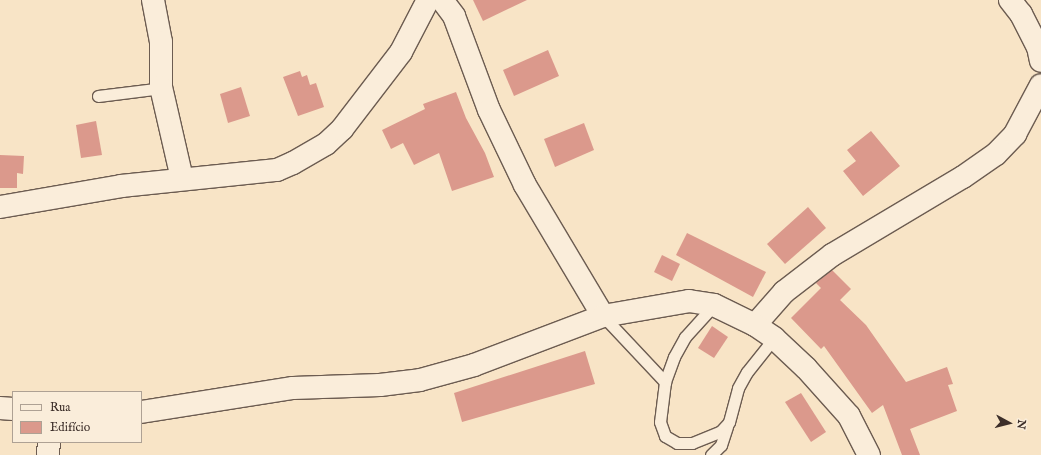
<!DOCTYPE html>
<meta charset="utf-8">
<style>
body{margin:0}
#map{position:relative;width:1041px;height:455px;overflow:hidden;background:#f8e4c6;font-family:"IM FELL English",serif}
div>[style]{position:absolute}
.building>*{inset:0;background:#db998c}
.roads{filter:drop-shadow(1px 0 #6c5c51) drop-shadow(-1px 0 #6c5c51) drop-shadow(0 1px #6c5c51) drop-shadow(0 -1px #6c5c51)}
.lane>*{height:11px;margin:-5.5px;padding:0 5.5px;transform-origin:5.5px;border-radius:5.5px;background:#faedda}
.street>*{height:22px;margin:-11px;padding:0 11px;transform-origin:11px;border-radius:11px;background:#faedda}
span{translate:-50% -50%;white-space:nowrap;text-align:center;line-height:1.15;-webkit-text-stroke:3.5px #faedda;paint-order:stroke}
.legend{position:absolute;left:12px;top:391px;width:130px;height:52px;box-sizing:border-box;background:#faedda;border:1px solid #aea194;margin:0;padding:5px 7px;list-style:none;font-size:12px;color:#3d2f2a}
.legend li{display:flex;align-items:center;gap:8px;height:20px}
.legend b{width:20px;border:1px solid #aea194}
.north{position:absolute;left:989px;top:403px;width:40px;height:40px;-webkit-text-stroke:3px #faedda;paint-order:stroke;rotate:97deg;font-size:11px;font-weight:700;line-height:16px;text-align:center;color:#3d2f2a}
.north::after{content:'';display:block;margin:auto;width:14px;height:18px;background:#3d2f2a;clip-path:polygon(50% 0,100% 100%,50% 72%,0 100%)}
</style>
<div id="map">
<div class="building">
<i style="clip-path:polygon(473px 0,527px 0,483px 21px)"></i>
<i style="clip-path:polygon(548px 50px,559px 76px,514px 96px,503px 70px)"></i>
<i style="clip-path:polygon(300px 71px,302px 77px,307px 75px,310px 85px,316px 83px,324px 107px,298px 116px,283px 77px)"></i>
<i style="clip-path:polygon(241px 87px,250px 116px,228px 123px,220px 94px)"></i>
<i style="clip-path:polygon(456px 92px,466px 118px,485px 153px,494px 177px,452px 191px,439px 153px,414px 165px,403px 143px,391px 149px,382px 130px,425px 109px,423px 104px)"></i>
<i style="clip-path:polygon(96px 121px,102px 155px,81px 158px,76px 125px)"></i>
<i style="clip-path:polygon(584px 123px,594px 150px,555px 167px,544px 139px)"></i>
<i style="clip-path:polygon(871px 131px,900px 166px,863px 196px,843px 171px,856px 161px,847px 150px)"></i>
<i style="clip-path:polygon(0 155px,24px 156px,23px 174px,17px 173px,17px 188px,0 188px)"></i>
<i style="clip-path:polygon(808px 207px,826px 228px,785px 264px,767px 244px)"></i>
<i style="clip-path:polygon(687px 233px,766px 272px,753px 297px,676px 255px)"></i>
<i style="clip-path:polygon(662px 255px,680px 264px,672px 281px,654px 272px)"></i>
<i style="clip-path:polygon(832px 270px,851px 289px,840px 300px,866px 325px,906px 382px,947px 367px,953px 384px,948px 385px,957px 411px,910px 429px,920px 455px,902px 455px,883px 405px,872px 413px,824px 346px,821px 349px,791px 318px,821px 288px,816px 283px)"></i>
<i style="clip-path:polygon(712px 326px,728px 337px,714px 358px,698px 348px)"></i>
<i style="clip-path:polygon(585px 351px,595px 384px,462px 422px,454px 393px)"></i>
<i style="clip-path:polygon(801px 393px,826px 432px,811px 442px,785px 402px)"></i>
</div>
<div class="roads">
<div class="lane">
<i style="left:98px;top:96px;width:64px;rotate:-7.1deg"></i>
<i style="left:714px;top:305px;width:43px;rotate:132.2deg"></i>
<i style="left:685px;top:337px;width:23px;rotate:119deg"></i>
<i style="left:674px;top:357px;width:27px;rotate:110deg"></i>
<i style="left:665px;top:382px;width:40px;rotate:97.1deg"></i>
<i style="left:660px;top:422px;width:15px;rotate:70deg"></i>
<i style="left:665px;top:436px;width:14px;rotate:30deg"></i>
<i style="left:677px;top:443px;width:15px"></i>
<i style="left:692px;top:443px;width:31px;rotate:-22deg"></i>
<i style="left:721px;top:431px;width:12px;rotate:-48deg"></i>
<i style="left:729px;top:422px;width:35px;rotate:-75deg"></i>
<i style="left:738px;top:388px;width:18px;rotate:-61deg"></i>
<i style="left:747px;top:372px;width:43px;rotate:-51.5deg"></i>
<i style="left:603px;top:316px;width:91px;rotate:46.8deg"></i>
<i style="left:711px;top:455px;width:14px;rotate:-45deg"></i>
<i style="left:721px;top:445px;width:20px;rotate:-72deg"></i>
</div>
<div class="street">
<i style="left:153px;top:0;width:43px;rotate:79.2deg"></i>
<i style="left:161px;top:42px;width:45px;rotate:90deg"></i>
<i style="left:161px;top:87px;width:94px;rotate:77.1deg"></i>
<i style="left:442px;top:0;width:20px;rotate:53deg"></i>
<i style="left:454px;top:16px;width:100px;rotate:69.6deg"></i>
<i style="left:489px;top:110px;width:83px;rotate:64.4deg"></i>
<i style="left:525px;top:185px;width:152px;rotate:59.2deg"></i>
<i style="left:1010px;top:0;width:18px;rotate:52deg"></i>
<i style="left:1021px;top:14px;width:37px;rotate:63deg"></i>
<i style="left:1038px;top:47px;width:14px;rotate:78deg"></i>
<i style="left:0;top:207px;width:123px;rotate:-9.8deg"></i>
<i style="left:121px;top:186px;width:157px;rotate:-5.9deg"></i>
<i style="left:277px;top:170px;width:17px;rotate:-24deg"></i>
<i style="left:293px;top:163px;width:38px;rotate:-30deg"></i>
<i style="left:326px;top:144px;width:22px;rotate:-43deg"></i>
<i style="left:342px;top:129px;width:97px;rotate:-52.5deg"></i>
<i style="left:401px;top:52px;width:59px;rotate:-62.6deg"></i>
<i style="left:755px;top:325px;width:44px;rotate:-48.7deg"></i>
<i style="left:784px;top:292px;width:61px;rotate:-37.6deg"></i>
<i style="left:832px;top:255px;width:152px;rotate:-30.8deg"></i>
<i style="left:963px;top:177px;width:40px;rotate:-34.9deg"></i>
<i style="left:996px;top:154px;width:28px;rotate:-46deg"></i>
<i style="left:1015px;top:134px;width:55px;rotate:-62deg"></i>
<i style="left:0;top:408px;width:13px;rotate:4deg"></i>
<i style="left:141px;top:412px;width:154px;rotate:-9deg"></i>
<i style="left:293px;top:388px;width:87px;rotate:-2deg"></i>
<i style="left:380px;top:385px;width:40px;rotate:-7.1deg"></i>
<i style="left:420px;top:380px;width:56px;rotate:-15.5deg"></i>
<i style="left:474px;top:365px;width:138px;rotate:-20.8deg"></i>
<i style="left:603px;top:316px;width:87px;rotate:-9.9deg"></i>
<i style="left:689px;top:301px;width:25px;rotate:9deg"></i>
<i style="left:714px;top:305px;width:46px;rotate:26deg"></i>
<i style="left:755px;top:325px;width:23px;rotate:34deg"></i>
<i style="left:774px;top:338px;width:44px;rotate:43.2deg"></i>
<i style="left:806px;top:368px;width:64px;rotate:48.1deg"></i>
<i style="left:849px;top:416px;width:44px;rotate:62.9deg"></i>
<i style="left:48px;top:455px;width:13px;rotate:-86deg"></i>
</div>
</div>
<ul class="legend">
<li><b style="height:5px;background:#faedda"></b>Rua</li>
<li><b style="height:11px;background:#db998c"></b>Edifício</li>
</ul>
<div class="north">N</div>
</div>
